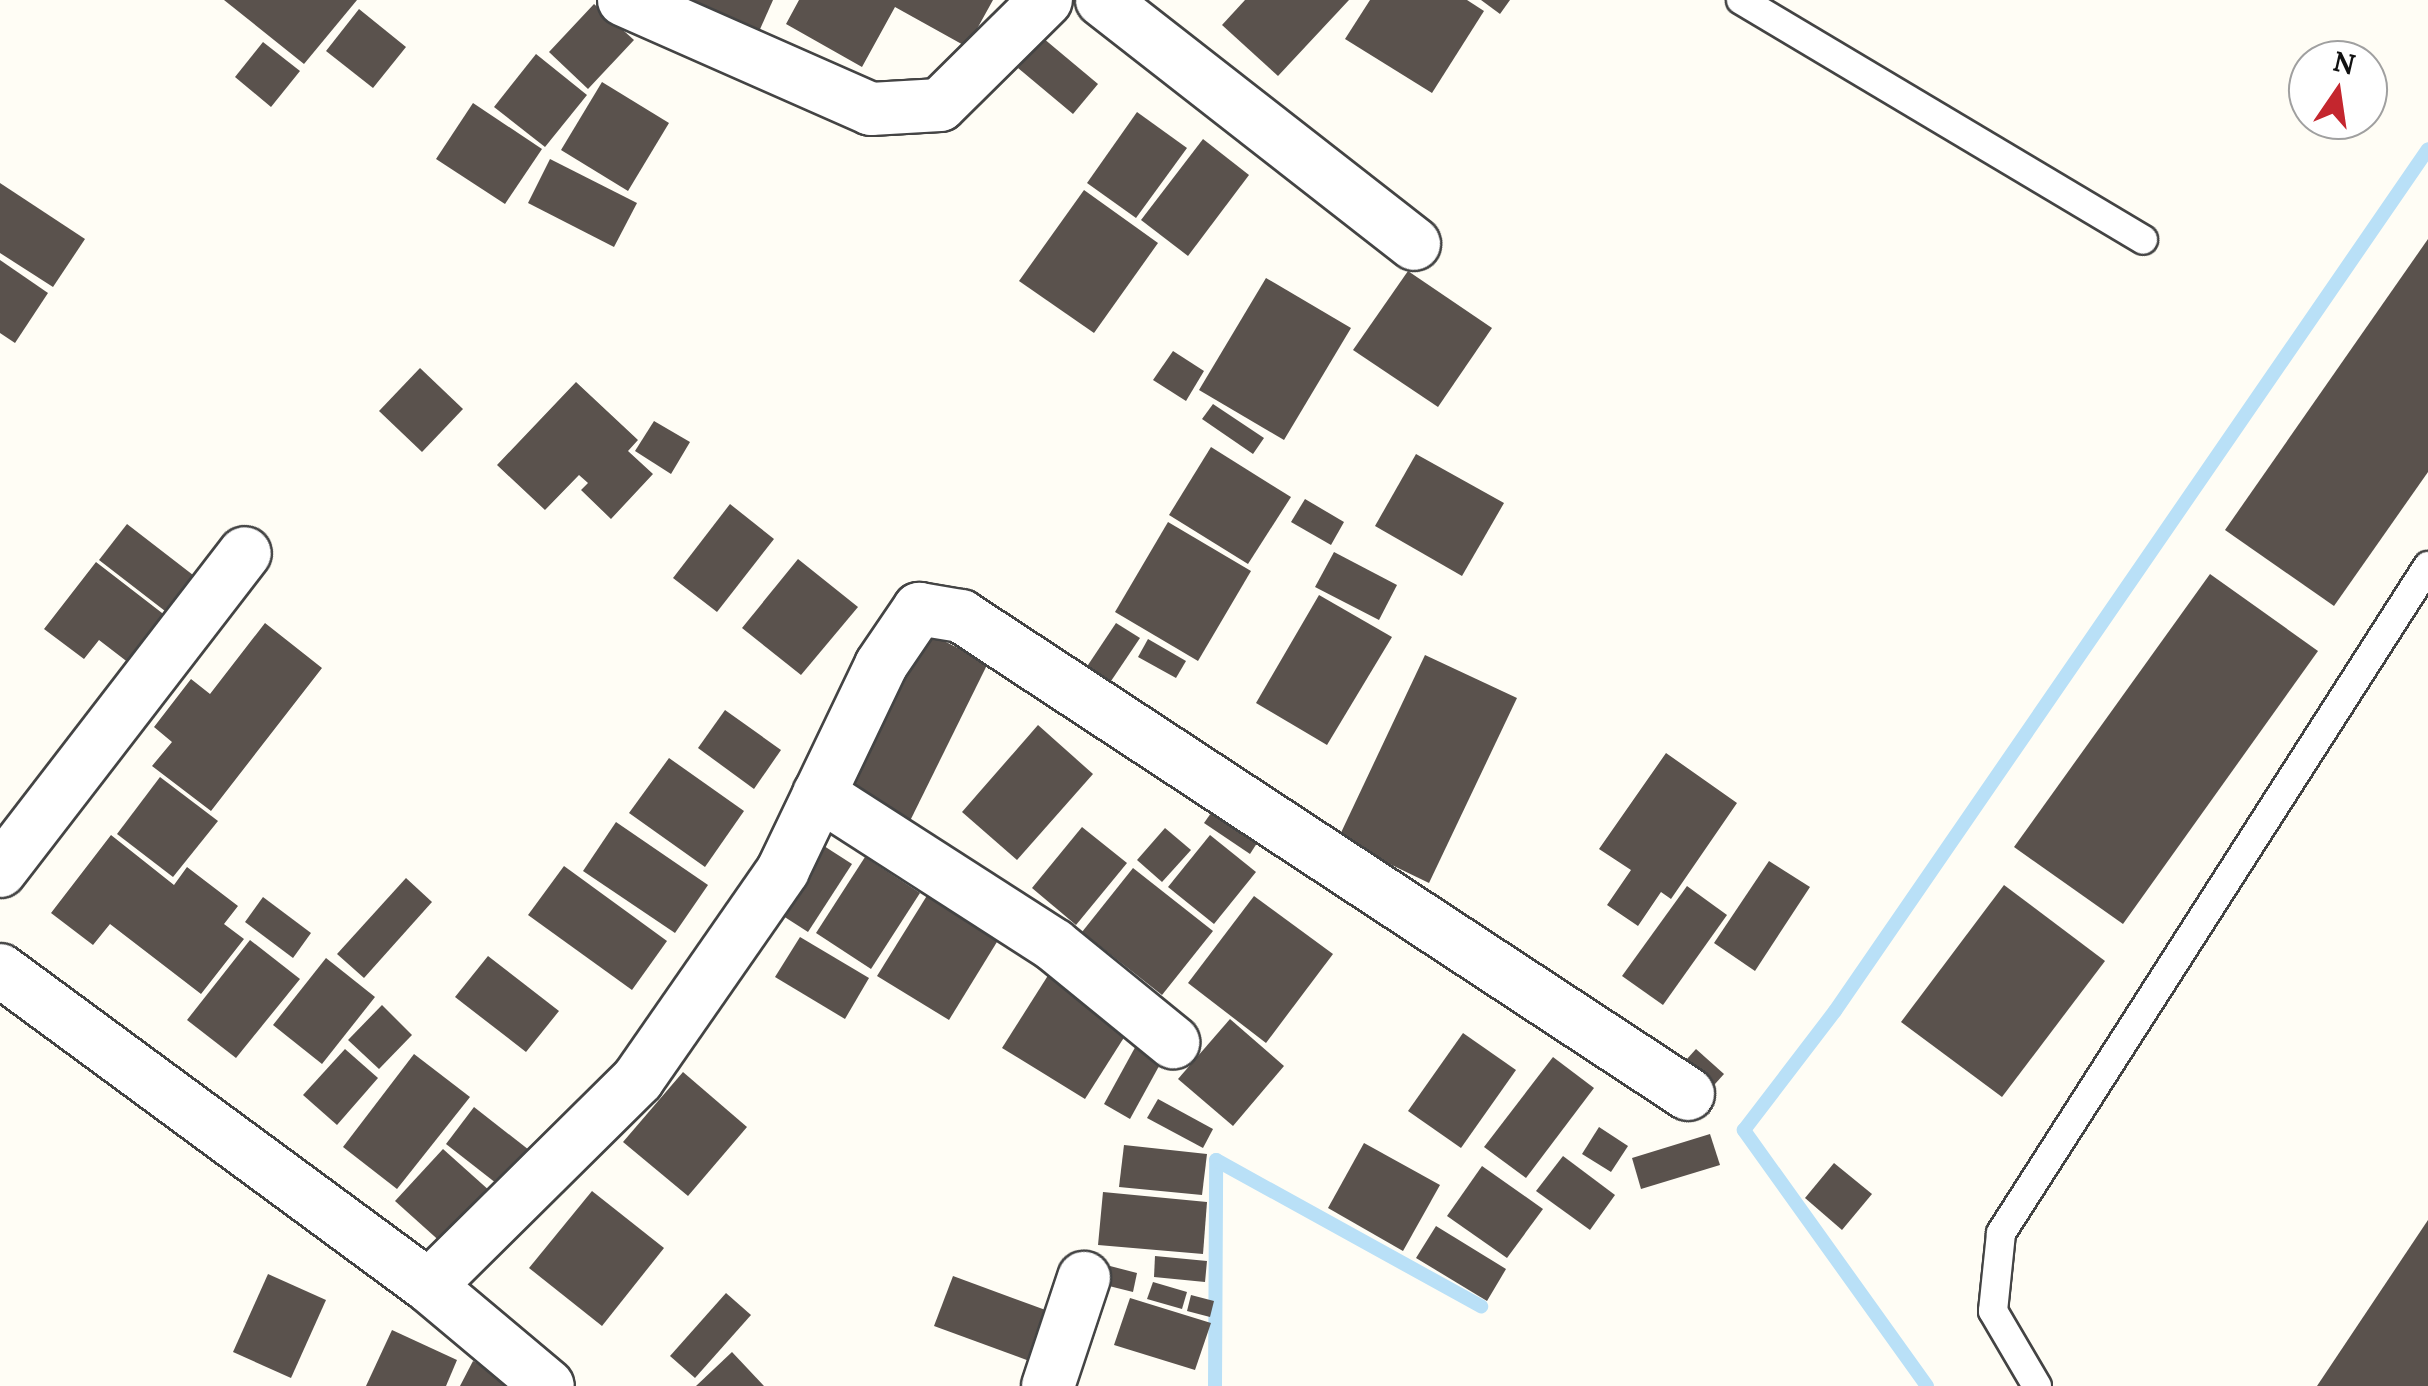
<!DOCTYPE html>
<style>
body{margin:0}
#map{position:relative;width:2428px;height:1386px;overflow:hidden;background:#fffdf5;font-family:Lora,serif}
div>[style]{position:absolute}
.stream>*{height:14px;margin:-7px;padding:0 7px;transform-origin:7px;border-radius:7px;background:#b9e0f7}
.building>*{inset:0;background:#5a524d}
.roads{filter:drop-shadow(2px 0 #444) drop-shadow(-2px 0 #444) drop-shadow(0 2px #444) drop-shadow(0 -2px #444)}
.lane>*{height:28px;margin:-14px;padding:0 14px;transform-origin:14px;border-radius:14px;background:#fff}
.street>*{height:52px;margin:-26px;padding:0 26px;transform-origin:26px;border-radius:26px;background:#fff}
span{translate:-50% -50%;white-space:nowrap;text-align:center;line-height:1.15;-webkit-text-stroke:10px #fff;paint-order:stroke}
.north{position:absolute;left:2288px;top:40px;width:100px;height:100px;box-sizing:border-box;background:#fff;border:2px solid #a0a0a0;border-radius:50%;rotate:13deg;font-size:28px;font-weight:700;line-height:40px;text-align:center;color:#111}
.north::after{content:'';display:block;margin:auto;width:35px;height:45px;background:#c4262e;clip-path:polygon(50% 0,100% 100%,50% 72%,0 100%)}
</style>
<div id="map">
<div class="stream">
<i style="left:1215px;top:1386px;width:226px;rotate:-89.7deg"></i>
<i style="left:1216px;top:1160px;width:303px;rotate:28.9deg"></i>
<i style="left:1927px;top:1386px;width:315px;rotate:-125.6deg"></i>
<i style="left:1744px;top:1130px;width:150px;rotate:-52.6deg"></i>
<i style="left:1835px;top:1011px;width:1046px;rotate:-55.47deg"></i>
</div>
<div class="building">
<i style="clip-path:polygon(224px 0,357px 0,304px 64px)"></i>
<i style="clip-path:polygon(654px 0,773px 0,753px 45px)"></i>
<i style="clip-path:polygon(799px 0,993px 0,967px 47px,895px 7px,862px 67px,786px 24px)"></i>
<i style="clip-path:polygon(1245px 0,1349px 0,1278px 76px,1222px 25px)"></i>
<i style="clip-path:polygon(1370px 0,1467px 0,1484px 11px,1432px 93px,1345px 39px)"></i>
<i style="clip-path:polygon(1481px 0,1510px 0,1500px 14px)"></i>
<i style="clip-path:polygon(594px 4px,634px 40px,588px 89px,549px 52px)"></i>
<i style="clip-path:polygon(359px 9px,406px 47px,373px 88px,326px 51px)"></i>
<i style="clip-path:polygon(1043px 38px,1098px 84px,1073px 114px,1018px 68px)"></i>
<i style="clip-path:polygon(263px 42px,300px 71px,271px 107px,235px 77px)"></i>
<i style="clip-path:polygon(536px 54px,587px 95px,545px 147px,494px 107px)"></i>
<i style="clip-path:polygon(602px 82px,669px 123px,628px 191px,561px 150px)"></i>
<i style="clip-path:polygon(473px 103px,542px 149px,505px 204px,436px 159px)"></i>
<i style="clip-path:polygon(1137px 112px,1187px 148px,1136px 218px,1087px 183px)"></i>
<i style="clip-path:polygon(1203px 139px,1249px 175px,1188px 256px,1141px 220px)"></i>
<i style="clip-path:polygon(550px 159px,637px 203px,614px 247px,528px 203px)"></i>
<i style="clip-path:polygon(0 183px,85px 239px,53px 287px,0 253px)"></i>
<i style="clip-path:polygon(1084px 190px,1158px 243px,1094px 333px,1019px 281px)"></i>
<i style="clip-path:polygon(2428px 239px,2428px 472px,2334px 606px,2225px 530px)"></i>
<i style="clip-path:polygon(0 260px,48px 293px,15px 343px,0 333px)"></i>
<i style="clip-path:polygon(1408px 271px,1492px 328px,1438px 407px,1353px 350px)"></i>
<i style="clip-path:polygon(1266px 278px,1351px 328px,1284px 440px,1199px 390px)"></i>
<i style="clip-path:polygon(1173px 351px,1204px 371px,1186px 401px,1153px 380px)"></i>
<i style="clip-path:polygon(420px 368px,463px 409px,422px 452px,379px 411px)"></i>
<i style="clip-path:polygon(576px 382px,638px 440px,628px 451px,653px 474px,611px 519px,581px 490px,588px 483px,579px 475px,545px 510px,497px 465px)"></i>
<i style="clip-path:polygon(1213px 404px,1264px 438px,1253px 454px,1202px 419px)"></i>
<i style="clip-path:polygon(654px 421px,690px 442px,671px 474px,635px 451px)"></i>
<i style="clip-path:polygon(1211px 447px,1291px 497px,1248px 564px,1169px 515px)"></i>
<i style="clip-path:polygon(1416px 454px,1504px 503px,1462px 576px,1375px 526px)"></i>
<i style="clip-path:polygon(1305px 499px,1344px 522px,1331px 545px,1291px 522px)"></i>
<i style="clip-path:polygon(730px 504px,774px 539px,717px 612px,673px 578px)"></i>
<i style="clip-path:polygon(1168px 522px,1251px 571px,1198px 661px,1115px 612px)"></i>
<i style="clip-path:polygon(127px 524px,193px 575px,165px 611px,99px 560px)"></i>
<i style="clip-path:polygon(1334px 552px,1397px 585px,1379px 620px,1315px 587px)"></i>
<i style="clip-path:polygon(798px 559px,858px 607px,801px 675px,742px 628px)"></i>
<i style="clip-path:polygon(96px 562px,175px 623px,138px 670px,99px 640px,84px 659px,44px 629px)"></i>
<i style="clip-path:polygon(2210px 574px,2318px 651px,2123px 924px,2014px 847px)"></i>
<i style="clip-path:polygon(1319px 595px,1392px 637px,1327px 745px,1256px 703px)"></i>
<i style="clip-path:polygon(265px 623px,322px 668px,211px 811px,152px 766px,172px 742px,154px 727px,191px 679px,210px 694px)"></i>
<i style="clip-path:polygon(1116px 623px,1140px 638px,1105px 690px,1082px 674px)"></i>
<i style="clip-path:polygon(912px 625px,988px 663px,907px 827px,830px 790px)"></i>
<i style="clip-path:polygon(1148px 639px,1186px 661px,1176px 678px,1138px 657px)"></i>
<i style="clip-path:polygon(1425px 655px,1517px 698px,1429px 883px,1338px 839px)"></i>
<i style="clip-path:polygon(725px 710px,781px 750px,754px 789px,698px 748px)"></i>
<i style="clip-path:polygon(1038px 725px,1093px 774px,1017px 860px,962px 812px)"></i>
<i style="clip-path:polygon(1666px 753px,1737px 803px,1671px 899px,1661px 892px,1638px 926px,1607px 905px,1631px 870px,1599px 849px)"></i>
<i style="clip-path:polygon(669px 758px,744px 811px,705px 867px,629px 813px)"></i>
<i style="clip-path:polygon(160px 777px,218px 821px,173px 877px,117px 834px)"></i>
<i style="clip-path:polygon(1216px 806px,1261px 837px,1250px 854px,1204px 823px)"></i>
<i style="clip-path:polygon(616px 822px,708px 885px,675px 933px,583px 871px)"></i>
<i style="clip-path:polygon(1082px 827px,1127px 863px,1076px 925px,1032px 888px)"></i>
<i style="clip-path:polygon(1165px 828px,1191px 850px,1162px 882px,1137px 860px)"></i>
<i style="clip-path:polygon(111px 835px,174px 885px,187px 867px,238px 906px,224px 924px,244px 939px,201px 994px,110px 924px,93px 945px,51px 913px)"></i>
<i style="clip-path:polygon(1210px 835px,1256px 872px,1214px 924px,1168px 887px)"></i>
<i style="clip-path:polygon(810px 837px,852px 864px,808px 932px,766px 905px)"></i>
<i style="clip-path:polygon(865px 857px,920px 893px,871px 969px,816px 933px)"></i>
<i style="clip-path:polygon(1769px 861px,1810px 887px,1755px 971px,1714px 943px)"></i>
<i style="clip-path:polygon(564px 866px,667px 941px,632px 990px,528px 915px)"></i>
<i style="clip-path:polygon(1133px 868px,1213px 931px,1162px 995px,1082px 932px)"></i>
<i style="clip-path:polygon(406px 878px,432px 902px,364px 978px,337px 954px)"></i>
<i style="clip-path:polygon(2004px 885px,2105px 961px,2002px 1097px,1901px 1022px)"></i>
<i style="clip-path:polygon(1687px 886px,1727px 915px,1663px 1005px,1622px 976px)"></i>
<i style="clip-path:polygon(928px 894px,1000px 937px,949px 1020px,877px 976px)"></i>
<i style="clip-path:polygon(1254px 896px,1333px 954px,1266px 1043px,1188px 983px)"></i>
<i style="clip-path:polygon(263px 897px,311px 933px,293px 958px,245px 922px)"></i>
<i style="clip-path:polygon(800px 937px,869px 978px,845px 1019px,775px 977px)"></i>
<i style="clip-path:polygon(250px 940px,300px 979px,236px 1058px,187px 1020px)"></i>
<i style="clip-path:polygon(488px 956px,559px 1011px,526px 1052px,455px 997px)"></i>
<i style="clip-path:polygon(326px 958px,375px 997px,322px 1064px,273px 1025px)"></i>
<i style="clip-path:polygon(1054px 966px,1137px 1017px,1085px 1099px,1002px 1048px)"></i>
<i style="clip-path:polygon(382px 1005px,412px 1035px,379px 1069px,348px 1040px)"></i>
<i style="clip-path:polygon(1230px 1019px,1284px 1066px,1233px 1126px,1178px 1079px)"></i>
<i style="clip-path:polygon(1463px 1033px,1516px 1070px,1461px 1148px,1408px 1111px)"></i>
<i style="clip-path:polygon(1138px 1042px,1164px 1057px,1130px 1119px,1104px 1104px)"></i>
<i style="clip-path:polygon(345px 1049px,378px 1078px,337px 1125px,303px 1095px)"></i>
<i style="clip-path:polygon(1696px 1049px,1724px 1074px,1706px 1094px,1677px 1070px)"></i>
<i style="clip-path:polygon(414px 1054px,470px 1097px,397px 1189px,343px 1147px)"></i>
<i style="clip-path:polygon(1553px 1057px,1594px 1088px,1526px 1178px,1484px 1147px)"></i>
<i style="clip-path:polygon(683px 1072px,747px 1127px,688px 1196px,623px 1142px)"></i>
<i style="clip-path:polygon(1158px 1099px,1213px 1129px,1203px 1148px,1147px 1118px)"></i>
<i style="clip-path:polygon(474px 1107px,538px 1157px,510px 1194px,446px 1144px)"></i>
<i style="clip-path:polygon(1599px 1127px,1628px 1146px,1611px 1172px,1582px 1154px)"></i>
<i style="clip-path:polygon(1710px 1134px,1720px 1165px,1641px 1189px,1632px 1158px)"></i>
<i style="clip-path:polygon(1364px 1143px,1440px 1185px,1403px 1251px,1328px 1208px)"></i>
<i style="clip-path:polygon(1124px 1145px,1207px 1154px,1202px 1195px,1119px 1187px)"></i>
<i style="clip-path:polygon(443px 1149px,491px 1192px,444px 1245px,395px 1201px)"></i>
<i style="clip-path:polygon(1563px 1156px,1615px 1195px,1590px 1230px,1536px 1191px)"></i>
<i style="clip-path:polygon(1834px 1163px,1872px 1194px,1842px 1230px,1805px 1198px)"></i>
<i style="clip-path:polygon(1482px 1166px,1543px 1209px,1507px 1258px,1447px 1216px)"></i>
<i style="clip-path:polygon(592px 1191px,664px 1248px,602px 1326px,529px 1268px)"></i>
<i style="clip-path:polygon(1103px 1192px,1207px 1202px,1203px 1254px,1098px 1245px)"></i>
<i style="clip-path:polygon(2428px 1220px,2428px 1386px,2317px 1386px)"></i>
<i style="clip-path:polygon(1436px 1226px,1506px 1269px,1487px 1301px,1416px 1258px)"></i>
<i style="clip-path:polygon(1155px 1256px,1207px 1261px,1205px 1282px,1154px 1277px)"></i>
<i style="clip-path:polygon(1110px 1266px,1137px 1273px,1133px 1292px,1105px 1285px)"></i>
<i style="clip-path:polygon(268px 1274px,326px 1300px,291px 1378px,233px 1352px)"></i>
<i style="clip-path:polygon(953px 1276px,1051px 1312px,1032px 1362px,934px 1326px)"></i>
<i style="clip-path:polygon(1153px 1282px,1187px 1292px,1182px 1309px,1147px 1299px)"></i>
<i style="clip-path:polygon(726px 1293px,751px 1315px,695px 1378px,670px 1356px)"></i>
<i style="clip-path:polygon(1191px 1295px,1214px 1301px,1210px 1317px,1187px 1311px)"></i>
<i style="clip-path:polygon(1130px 1298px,1211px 1323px,1195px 1370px,1114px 1345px)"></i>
<i style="clip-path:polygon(392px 1330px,457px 1360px,446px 1386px,366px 1386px)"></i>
<i style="clip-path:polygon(732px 1352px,764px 1386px,696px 1386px)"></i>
<i style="clip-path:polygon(473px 1361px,522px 1386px,460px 1386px)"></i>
</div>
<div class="roads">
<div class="lane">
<i style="left:1741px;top:0;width:468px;rotate:30.8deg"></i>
<i style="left:2037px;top:1386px;width:87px;rotate:-120.4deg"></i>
<i style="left:1993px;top:1311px;width:78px;rotate:-84.1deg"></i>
<i style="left:2001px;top:1233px;width:792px;rotate:-57.37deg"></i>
</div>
<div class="street">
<i style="left:624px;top:0;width:270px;rotate:23.8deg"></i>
<i style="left:871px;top:109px;width:69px;rotate:-3.3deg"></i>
<i style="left:940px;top:105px;width:149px;rotate:-44.7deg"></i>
<i style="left:1102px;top:0;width:396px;rotate:38deg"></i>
<i style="left:819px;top:794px;width:279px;rotate:32.7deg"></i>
<i style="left:1054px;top:945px;width:154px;rotate:39.2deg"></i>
<i style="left:0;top:871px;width:401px;rotate:-52.4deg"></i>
<i style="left:0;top:970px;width:533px;rotate:36.38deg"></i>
<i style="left:429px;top:1286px;width:155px;rotate:40deg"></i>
<i style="left:429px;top:1286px;width:294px;rotate:-44.7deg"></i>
<i style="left:638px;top:1079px;width:254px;rotate:-55.2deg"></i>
<i style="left:783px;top:870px;width:227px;rotate:-64.4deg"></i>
<i style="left:881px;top:665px;width:68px;rotate:-55.8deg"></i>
<i style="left:919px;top:609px;width:43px;rotate:9.5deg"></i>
<i style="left:961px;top:616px;width:870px;rotate:33.32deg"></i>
<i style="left:1048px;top:1386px;width:114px;rotate:-71.6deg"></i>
</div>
</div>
<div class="north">N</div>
</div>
